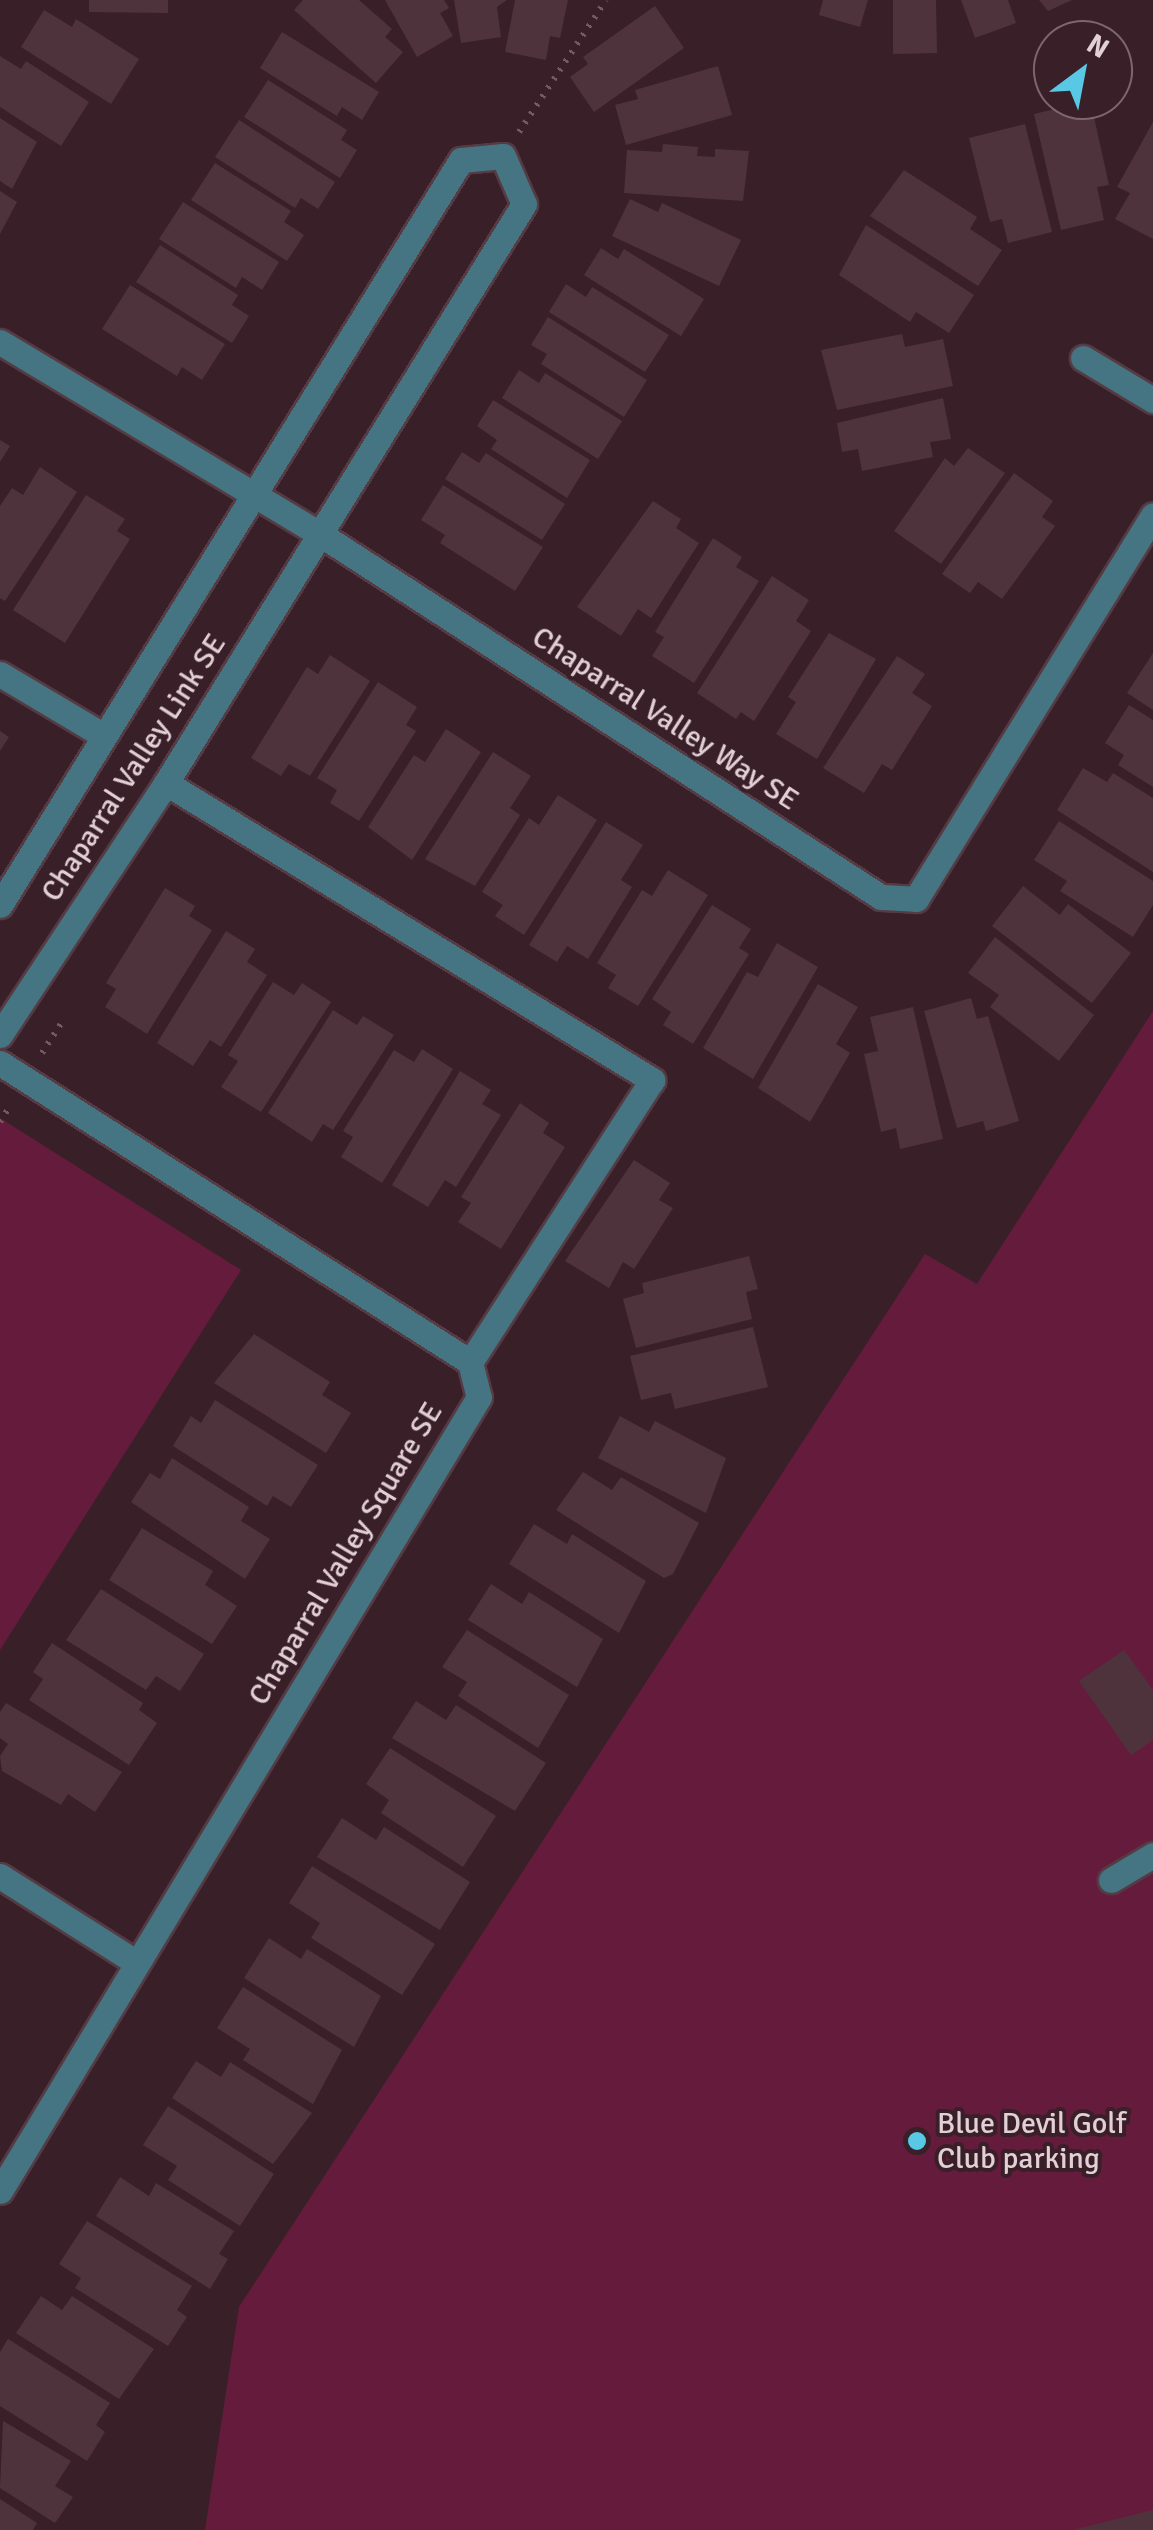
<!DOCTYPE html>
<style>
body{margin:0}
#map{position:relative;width:1153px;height:2530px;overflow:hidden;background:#391f28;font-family:Signika,sans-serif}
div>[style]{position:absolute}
.green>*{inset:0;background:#651c3c}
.building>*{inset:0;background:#4f333c}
.path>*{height:6px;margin-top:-3px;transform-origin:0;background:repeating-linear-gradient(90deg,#725b63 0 2.5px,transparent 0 10.5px)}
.roads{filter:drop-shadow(2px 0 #543b44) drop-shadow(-2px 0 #543b44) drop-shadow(0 2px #543b44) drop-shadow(0 -2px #543b44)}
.minor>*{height:25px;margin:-12.5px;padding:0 12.5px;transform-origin:12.5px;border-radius:12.5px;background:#457582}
.dots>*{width:28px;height:28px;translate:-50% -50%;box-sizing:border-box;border:5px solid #391f28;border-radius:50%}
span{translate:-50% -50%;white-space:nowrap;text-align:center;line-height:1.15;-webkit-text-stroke:8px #391f28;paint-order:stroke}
.street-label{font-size:30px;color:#e2d0d6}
.poi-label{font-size:30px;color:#e2d0d6}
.left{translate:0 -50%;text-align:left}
.north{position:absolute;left:1033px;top:20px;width:100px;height:100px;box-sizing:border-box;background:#391f28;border:2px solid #7d666e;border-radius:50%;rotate:32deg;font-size:28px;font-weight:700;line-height:40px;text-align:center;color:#e2d0d6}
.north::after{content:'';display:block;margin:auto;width:35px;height:45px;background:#59c8e5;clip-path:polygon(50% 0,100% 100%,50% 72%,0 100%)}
</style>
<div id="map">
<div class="green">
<i style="clip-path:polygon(1153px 1011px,1153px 2530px,205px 2530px,239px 2307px,925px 1254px,977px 1284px)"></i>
<i style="clip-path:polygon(0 1118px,241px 1270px,0 1650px)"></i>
</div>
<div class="building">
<i style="clip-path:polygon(89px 0,168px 0,168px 13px,89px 12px)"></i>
<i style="clip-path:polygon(303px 0,359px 0,392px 29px,385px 37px,403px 52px,376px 83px,294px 10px)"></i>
<i style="clip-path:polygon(385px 0,444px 0,449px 8px,440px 13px,453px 36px,417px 57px)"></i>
<i style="clip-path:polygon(454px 0,507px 0,497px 7px,501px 37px,461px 43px)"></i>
<i style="clip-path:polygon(515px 0,568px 0,560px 38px,550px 36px,546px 60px,505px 52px)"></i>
<i style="clip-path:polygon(823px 0,868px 0,860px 27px,819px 15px)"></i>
<i style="clip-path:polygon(893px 0,936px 0,937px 53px,893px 54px)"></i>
<i style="clip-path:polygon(961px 0,1008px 0,1016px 23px,975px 38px)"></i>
<i style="clip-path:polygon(1039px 0,1072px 0,1048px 11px)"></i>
<i style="clip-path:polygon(655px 6px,684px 48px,594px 112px,570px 77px,588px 64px,583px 57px)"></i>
<i style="clip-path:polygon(44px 10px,72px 27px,76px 19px,139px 59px,111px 104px,21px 47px)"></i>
<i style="clip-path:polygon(282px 32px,379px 92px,362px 120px,342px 107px,337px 116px,260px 68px)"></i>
<i style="clip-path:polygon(0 56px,21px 69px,26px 61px,89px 102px,61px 146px,0 107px)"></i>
<i style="clip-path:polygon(718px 66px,732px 115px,626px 145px,615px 105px,638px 99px,635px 90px)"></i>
<i style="clip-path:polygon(268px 80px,347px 130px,341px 140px,357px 150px,340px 178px,244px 117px)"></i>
<i style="clip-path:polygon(1063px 107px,1065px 115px,1092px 108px,1109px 185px,1097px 187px,1104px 220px,1061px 230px,1034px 114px)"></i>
<i style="clip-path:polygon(0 118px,37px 142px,12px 189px,0 181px)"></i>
<i style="clip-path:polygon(239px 120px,335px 182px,318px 209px,301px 198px,295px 208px,215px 157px)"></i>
<i style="clip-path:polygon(1153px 122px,1153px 239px,1115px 219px,1130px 193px,1117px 187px)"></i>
<i style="clip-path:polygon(1025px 124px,1052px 232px,1008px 243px,1002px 219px,990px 222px,969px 138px)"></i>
<i style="clip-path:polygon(663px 144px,698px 147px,697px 156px,715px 157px,715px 149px,749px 151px,743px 201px,624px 193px,627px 150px,662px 152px)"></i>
<i style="clip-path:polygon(215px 163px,291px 211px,284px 222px,304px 235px,287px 261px,191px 200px)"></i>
<i style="clip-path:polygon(904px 170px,977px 217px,970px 229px,1002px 250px,978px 286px,870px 216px)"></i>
<i style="clip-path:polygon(0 191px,17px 202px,0 234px)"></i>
<i style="clip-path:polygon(630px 199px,658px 212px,662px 203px,741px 240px,719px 286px,612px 236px)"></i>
<i style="clip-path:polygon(183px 202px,279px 262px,262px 290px,242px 277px,236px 288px,159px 239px)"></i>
<i style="clip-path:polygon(866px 225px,974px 295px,949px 333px,916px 312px,910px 322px,839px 275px)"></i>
<i style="clip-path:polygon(160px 245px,238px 295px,232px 305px,249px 316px,232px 343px,136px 282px)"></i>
<i style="clip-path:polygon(601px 248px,618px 259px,624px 249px,704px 299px,681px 336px,584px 275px)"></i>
<i style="clip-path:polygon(566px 284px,586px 297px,592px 287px,669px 335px,645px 372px,549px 312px)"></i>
<i style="clip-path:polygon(130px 285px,225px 344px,202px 380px,182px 367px,177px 376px,102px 329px)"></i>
<i style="clip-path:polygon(548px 317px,647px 380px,624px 417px,541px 364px,547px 354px,531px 345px)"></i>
<i style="clip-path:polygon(902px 334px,905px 347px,943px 339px,953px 386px,837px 410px,821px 350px)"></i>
<i style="clip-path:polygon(519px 370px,539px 383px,545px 373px,622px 421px,598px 459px,502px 398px)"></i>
<i style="clip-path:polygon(943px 398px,951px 439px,930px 442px,933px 457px,862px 471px,858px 449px,842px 452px,837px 423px)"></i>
<i style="clip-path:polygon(493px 400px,590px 460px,567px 498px,491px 449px,497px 440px,477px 426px)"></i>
<i style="clip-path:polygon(0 440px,10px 446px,0 462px)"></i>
<i style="clip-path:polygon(968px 448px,1005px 473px,941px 564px,894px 531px,945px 458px,954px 466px)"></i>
<i style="clip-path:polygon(462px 452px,479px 463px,486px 453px,565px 504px,542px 540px,445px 479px)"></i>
<i style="clip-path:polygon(40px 467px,77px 492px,5px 601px,0 598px,0 506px,12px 488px,23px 495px)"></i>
<i style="clip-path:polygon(1014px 473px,1053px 501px,1042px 517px,1055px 526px,1002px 599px,978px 582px,970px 593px,942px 574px)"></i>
<i style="clip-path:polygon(443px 485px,543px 547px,515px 591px,440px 543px,445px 535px,421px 520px)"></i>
<i style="clip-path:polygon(86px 495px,125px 519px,117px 531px,130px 539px,65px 643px,13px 610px)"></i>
<i style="clip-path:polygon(653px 501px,681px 519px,676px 528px,699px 543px,651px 618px,638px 609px,621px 636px,577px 607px)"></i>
<i style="clip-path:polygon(713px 538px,742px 557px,736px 567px,759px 581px,694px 683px,652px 656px,664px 637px,655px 632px)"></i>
<i style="clip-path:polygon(772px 576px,809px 600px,796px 621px,811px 631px,754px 721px,741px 712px,736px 719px,697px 693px)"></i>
<i style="clip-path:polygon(829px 633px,876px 659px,817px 759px,776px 734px,796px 702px,788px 697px)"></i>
<i style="clip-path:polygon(1153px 653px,1153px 710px,1127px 693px)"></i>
<i style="clip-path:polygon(330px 655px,370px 681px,310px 776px,289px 764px,281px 776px,251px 758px,307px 667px,318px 674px)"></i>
<i style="clip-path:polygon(897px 656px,925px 674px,912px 693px,932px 706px,892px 770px,882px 764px,864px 793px,823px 768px)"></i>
<i style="clip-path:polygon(378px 682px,417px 707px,406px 725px,416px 731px,359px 821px,330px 803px,337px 790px,317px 778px)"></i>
<i style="clip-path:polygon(1129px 705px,1153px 720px,1153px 787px,1118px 765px,1124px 755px,1105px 743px)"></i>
<i style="clip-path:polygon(446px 729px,481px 752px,412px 860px,368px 827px,414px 755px,425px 762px)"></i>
<i style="clip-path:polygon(0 731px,9px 737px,0 751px)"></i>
<i style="clip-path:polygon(493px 752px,531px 776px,510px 808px,520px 815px,475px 886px,425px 859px)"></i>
<i style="clip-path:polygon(1083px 768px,1107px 782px,1113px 773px,1153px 798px,1153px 872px,1057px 810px)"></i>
<i style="clip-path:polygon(558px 795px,597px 820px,524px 935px,495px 916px,503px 905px,482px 892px,529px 818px,539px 825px)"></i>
<i style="clip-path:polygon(1059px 821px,1153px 881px,1153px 905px,1133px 937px,1060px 891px,1067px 881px,1034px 860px)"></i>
<i style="clip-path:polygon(606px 822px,643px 845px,621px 880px,632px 887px,588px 959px,567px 946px,557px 962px,529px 945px)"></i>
<i style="clip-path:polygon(668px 870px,708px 895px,638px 1006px,608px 988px,616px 975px,597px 963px,642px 890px,652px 896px)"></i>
<i style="clip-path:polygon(1023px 886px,1060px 915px,1068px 904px,1131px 953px,1092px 1003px,992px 926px)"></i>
<i style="clip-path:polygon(165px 888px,195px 906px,189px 916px,212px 930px,147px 1034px,105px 1007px,116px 989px,106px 983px)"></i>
<i style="clip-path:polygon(712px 905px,751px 929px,739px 948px,749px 954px,693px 1044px,663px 1025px,671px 1012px,652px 999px)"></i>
<i style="clip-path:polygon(226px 931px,255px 949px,247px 962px,267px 975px,221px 1047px,210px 1040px,193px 1066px,157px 1043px)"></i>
<i style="clip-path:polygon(995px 937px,1094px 1015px,1059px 1061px,990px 1007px,999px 995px,968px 973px)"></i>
<i style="clip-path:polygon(777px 943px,818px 967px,753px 1079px,703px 1048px,747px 972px,758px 977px)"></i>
<i style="clip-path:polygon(273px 982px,294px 995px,302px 983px,331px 1002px,261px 1112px,221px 1087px,238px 1061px,228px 1055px)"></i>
<i style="clip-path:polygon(818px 984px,858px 1007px,836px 1044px,850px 1053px,810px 1122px,758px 1088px)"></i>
<i style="clip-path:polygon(971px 998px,977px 1019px,988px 1016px,1019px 1121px,986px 1131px,983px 1121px,957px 1128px,924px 1011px)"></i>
<i style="clip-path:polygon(913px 1007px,943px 1139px,900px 1149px,896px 1128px,881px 1132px,864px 1054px,878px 1051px,870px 1017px)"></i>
<i style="clip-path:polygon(333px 1010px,357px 1025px,363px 1016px,394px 1035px,333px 1130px,323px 1124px,312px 1142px,268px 1113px)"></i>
<i style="clip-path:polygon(422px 1049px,453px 1069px,382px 1183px,341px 1157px,353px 1137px,343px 1131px,394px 1050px,414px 1062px)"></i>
<i style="clip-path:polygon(460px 1071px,491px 1090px,482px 1104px,501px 1115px,456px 1187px,445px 1180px,428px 1207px,392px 1185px)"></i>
<i style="clip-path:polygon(520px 1103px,549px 1123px,543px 1133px,565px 1147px,501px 1249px,458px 1222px,471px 1203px,461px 1197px)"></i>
<i style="clip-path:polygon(634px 1160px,670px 1183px,659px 1200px,673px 1208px,634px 1269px,623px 1262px,609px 1288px,565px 1261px)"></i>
<i style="clip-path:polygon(749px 1256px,758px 1289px,746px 1292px,752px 1319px,636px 1348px,623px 1299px,644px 1293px,642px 1283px)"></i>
<i style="clip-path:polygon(753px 1327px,768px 1387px,675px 1409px,671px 1393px,641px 1400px,630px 1356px)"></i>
<i style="clip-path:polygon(254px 1334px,330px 1382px,322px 1395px,351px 1413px,326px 1453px,214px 1383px)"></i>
<i style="clip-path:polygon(215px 1400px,318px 1465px,291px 1507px,273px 1496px,267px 1506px,173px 1446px,191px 1416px,201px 1423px)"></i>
<i style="clip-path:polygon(620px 1416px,649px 1432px,655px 1421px,726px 1458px,706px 1513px,598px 1458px)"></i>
<i style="clip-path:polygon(172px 1458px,249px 1507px,241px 1521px,270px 1539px,245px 1579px,131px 1502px,150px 1473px,160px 1479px)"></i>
<i style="clip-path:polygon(583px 1472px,612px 1490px,621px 1477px,699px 1523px,673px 1574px,664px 1578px,556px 1510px)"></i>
<i style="clip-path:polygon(534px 1524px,567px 1544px,572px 1534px,646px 1581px,619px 1633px,509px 1564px)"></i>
<i style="clip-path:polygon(142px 1528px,213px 1571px,205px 1585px,237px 1606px,212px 1644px,109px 1580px)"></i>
<i style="clip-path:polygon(491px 1584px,522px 1604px,529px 1592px,603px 1639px,577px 1687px,468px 1620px)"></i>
<i style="clip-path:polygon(101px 1589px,204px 1654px,180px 1691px,156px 1676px,146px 1690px,66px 1640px)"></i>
<i style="clip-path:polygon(467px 1630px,569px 1695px,538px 1748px,458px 1696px,467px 1682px,442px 1667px)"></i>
<i style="clip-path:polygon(52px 1643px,143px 1703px,139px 1710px,157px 1723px,129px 1765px,29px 1700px,43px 1679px,33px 1672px)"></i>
<i style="clip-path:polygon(1124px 1650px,1153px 1690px,1153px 1740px,1131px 1755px,1079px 1681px)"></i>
<i style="clip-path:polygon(416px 1701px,446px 1720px,456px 1705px,546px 1763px,515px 1811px,392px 1738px)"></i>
<i style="clip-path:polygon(6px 1703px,122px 1772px,95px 1812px,68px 1794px,61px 1805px,2px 1771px,0 1756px,8px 1744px,0 1738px,0 1712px)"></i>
<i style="clip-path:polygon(390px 1748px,496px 1816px,463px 1867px,381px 1813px,389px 1800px,366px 1784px)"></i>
<i style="clip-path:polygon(342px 1818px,376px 1840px,384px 1827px,470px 1882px,440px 1930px,317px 1857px)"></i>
<i style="clip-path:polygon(312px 1866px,435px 1944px,402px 1995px,311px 1938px,320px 1923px,289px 1903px)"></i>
<i style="clip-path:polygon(269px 1938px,301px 1959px,307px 1949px,381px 1996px,354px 2047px,244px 1978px)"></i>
<i style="clip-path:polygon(243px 1987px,342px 2050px,313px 2104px,243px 2060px,250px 2049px,217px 2028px)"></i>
<i style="clip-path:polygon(196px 2061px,221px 2077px,230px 2062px,312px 2113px,273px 2164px,172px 2098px)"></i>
<i style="clip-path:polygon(168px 2106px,274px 2174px,240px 2226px,168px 2180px,177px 2166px,143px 2145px)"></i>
<i style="clip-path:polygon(120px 2177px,149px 2196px,156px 2183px,234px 2231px,219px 2254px,228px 2259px,210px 2289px,96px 2216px)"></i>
<i style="clip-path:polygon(87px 2221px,192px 2286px,177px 2310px,187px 2317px,168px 2346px,75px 2288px,81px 2278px,59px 2264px)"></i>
<i style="clip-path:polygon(41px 2296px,62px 2310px,72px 2296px,154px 2349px,119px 2399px,16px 2333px)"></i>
<i style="clip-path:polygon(8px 2339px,110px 2403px,96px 2425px,105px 2432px,87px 2461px,0 2406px,0 2352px)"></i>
<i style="clip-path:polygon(3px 2421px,71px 2461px,55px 2486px,73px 2497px,55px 2523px,0 2488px)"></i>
<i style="clip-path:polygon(0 2499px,37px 2523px,33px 2530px,0 2530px)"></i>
<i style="clip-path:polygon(1153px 2510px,1153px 2530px,1077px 2530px,1077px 2529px)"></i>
</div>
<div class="path">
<i style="left:519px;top:132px;width:158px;rotate:-56.6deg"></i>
<i style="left:42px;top:1053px;width:37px;rotate:-57deg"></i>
<i style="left:0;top:1122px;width:19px;rotate:-58deg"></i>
</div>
<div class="roads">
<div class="minor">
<i style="left:0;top:342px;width:373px;rotate:31deg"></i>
<i style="left:320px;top:534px;width:668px;rotate:32.91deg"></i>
<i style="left:881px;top:897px;width:35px;rotate:3deg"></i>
<i style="left:916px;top:899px;width:451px;rotate:-58.3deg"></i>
<i style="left:1083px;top:358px;width:82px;rotate:31deg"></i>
<i style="left:0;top:674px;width:121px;rotate:30.8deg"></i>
<i style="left:166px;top:783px;width:570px;rotate:31.43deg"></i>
<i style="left:652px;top:1080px;width:336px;rotate:122.8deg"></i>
<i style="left:0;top:905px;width:876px;rotate:-58.25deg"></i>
<i style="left:461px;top:160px;width:42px;rotate:-5.4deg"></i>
<i style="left:503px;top:156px;width:52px;rotate:66.4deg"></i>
<i style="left:524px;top:204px;width:681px;rotate:121.73deg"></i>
<i style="left:166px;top:783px;width:302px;rotate:123.4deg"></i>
<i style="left:0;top:1063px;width:557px;rotate:32.46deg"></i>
<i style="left:470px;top:1362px;width:36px;rotate:76deg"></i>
<i style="left:479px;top:1397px;width:927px;rotate:121.1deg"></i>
<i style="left:0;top:1876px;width:159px;rotate:32.4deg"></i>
<i style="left:1111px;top:1880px;width:49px;rotate:-30.8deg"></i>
</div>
</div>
<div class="dots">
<i style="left:917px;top:2141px;background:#59c8e5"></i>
</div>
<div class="street-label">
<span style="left:665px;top:719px;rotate:33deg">Chaparral Valley Way SE</span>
<span style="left:134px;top:768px;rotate:-57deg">Chaparral Valley Link SE</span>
<span style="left:346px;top:1554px;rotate:-59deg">Chaparral Valley Square SE</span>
</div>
<div class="poi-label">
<span class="left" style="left:937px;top:2141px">Blue Devil Golf<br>Club parking</span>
</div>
<div class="north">N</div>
</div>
